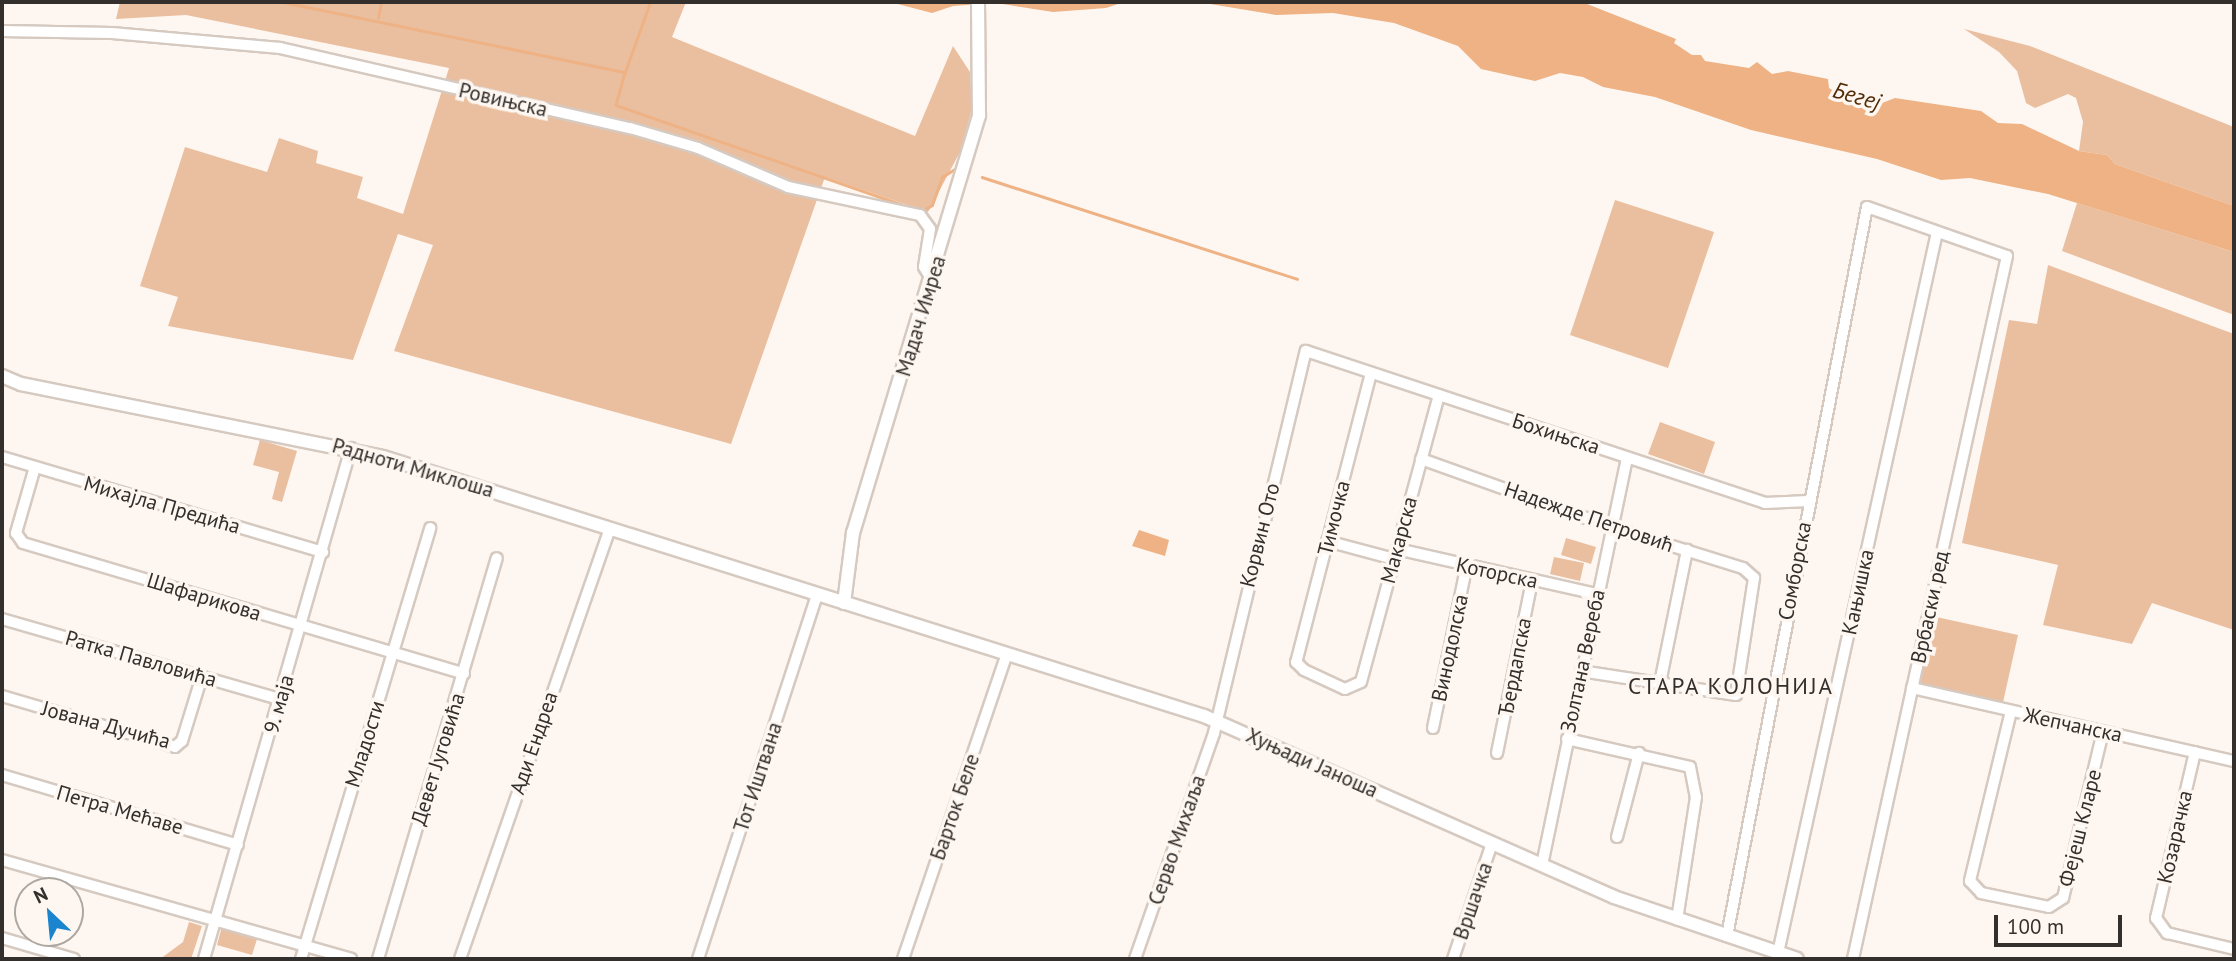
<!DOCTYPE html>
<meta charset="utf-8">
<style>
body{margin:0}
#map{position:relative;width:2236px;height:961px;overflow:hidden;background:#fef7f1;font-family:"PT Sans",sans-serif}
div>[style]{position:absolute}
.green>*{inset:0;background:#eabfa0}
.water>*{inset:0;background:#eeb285}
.stream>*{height:2.5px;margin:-1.25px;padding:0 1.25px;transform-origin:1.25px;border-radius:1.25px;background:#eeb285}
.roads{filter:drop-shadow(2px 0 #d5c9c0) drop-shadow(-2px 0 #d5c9c0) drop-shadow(0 2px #d5c9c0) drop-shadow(0 -2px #d5c9c0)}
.street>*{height:10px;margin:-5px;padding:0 5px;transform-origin:5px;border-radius:5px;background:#fff}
.secondary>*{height:12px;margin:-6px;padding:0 6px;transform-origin:6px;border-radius:6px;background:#fff}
span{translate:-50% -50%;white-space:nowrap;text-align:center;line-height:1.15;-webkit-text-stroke:7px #fef7f1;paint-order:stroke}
.street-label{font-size:21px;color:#332f2c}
.water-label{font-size:23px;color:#522c08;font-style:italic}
.neighbourhood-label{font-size:23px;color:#332f2c;letter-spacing:2px}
.frame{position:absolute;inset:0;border:4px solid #332f2c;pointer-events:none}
.north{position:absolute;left:14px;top:877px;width:70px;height:70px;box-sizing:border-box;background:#fef7f1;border:2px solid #ada7a2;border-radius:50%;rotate:334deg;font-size:19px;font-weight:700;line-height:28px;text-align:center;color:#332f2c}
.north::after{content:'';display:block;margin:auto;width:24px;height:32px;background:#1a84ce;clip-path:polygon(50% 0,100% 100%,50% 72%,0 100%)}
.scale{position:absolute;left:1994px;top:915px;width:128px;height:32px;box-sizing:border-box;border:4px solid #332f2c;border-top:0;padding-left:9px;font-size:21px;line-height:24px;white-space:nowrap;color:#332f2c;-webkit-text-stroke:5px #fef7f1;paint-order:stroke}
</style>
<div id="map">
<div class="green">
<i style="clip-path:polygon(120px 2px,686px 2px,672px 37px,915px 136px,953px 46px,970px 72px,972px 109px,960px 152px,928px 212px,825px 177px,731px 444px,394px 351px,433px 245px,398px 234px,353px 360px,168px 326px,178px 297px,140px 286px,185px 147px,267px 172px,279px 138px,318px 151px,316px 163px,363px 177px,357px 198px,403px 214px,449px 68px,186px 15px,116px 19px)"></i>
<i style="clip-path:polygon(1964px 29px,2030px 46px,2234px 127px,2234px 206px,2115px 164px,2107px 155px,2079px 151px,2083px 122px,2076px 98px,2068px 94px,2035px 108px,2026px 103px,2017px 71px,1999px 52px)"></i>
<i style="clip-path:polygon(1615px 200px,1714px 232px,1668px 368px,1570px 335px)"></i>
<i style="clip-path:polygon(2077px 203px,2234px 252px,2234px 315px,2062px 251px)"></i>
<i style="clip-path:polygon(2048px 265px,2234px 334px,2234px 630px,2152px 603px,2132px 644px,2043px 625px,2058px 565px,1962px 543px,2009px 320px,2037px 324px)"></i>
<i style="clip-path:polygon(1660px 422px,1715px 442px,1704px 474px,1648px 454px)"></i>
<i style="clip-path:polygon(260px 440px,297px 451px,282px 502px,272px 499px,279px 472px,253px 465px)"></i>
<i style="clip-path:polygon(1566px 538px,1596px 547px,1591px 564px,1561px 555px)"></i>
<i style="clip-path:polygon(1554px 557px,1584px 563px,1580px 581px,1550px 574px)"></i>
<i style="clip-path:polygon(1932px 616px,2018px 635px,2002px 707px,1916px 687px)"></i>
<i style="clip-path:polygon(189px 922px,202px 926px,191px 959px,160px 959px,183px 942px)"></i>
<i style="clip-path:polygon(222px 926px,258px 936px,252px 955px,217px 945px)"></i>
</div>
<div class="water">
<i style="clip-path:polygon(890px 2px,1124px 2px,1106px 8px,1053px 12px,996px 3px,953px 6px,932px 13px)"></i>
<i style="clip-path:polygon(1198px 2px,1582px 2px,1676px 39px,1674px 43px,1692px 55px,1701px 55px,1705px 61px,1749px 68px,1757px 62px,1772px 74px,1788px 71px,1828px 79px,1829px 88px,1850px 100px,1882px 103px,1895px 98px,1981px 111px,1998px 123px,2022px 124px,2079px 151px,2107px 155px,2115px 164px,2234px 206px,2234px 252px,2048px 194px,1970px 178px,1941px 180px,1877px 159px,1751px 130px,1655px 97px,1603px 87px,1583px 77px,1560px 73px,1535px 81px,1481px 69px,1458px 46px,1394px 23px,1333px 13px,1276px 15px)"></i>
<i style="clip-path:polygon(1139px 530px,1169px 540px,1165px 556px,1132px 546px)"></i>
</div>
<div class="stream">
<i style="left:283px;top:2px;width:349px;rotate:11.6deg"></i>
<i style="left:625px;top:72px;width:74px;rotate:-70.3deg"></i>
<i style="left:378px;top:18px;width:16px;rotate:-79deg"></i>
<i style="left:625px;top:72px;width:34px;rotate:105deg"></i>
<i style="left:616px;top:105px;width:312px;rotate:19.2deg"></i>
<i style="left:911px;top:208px;width:13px;rotate:9deg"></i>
<i style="left:924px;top:210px;width:9px;rotate:-32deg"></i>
<i style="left:932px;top:205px;width:30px;rotate:-70deg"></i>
<i style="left:942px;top:177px;width:15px;rotate:-32deg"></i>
<i style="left:982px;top:177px;width:331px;rotate:17.9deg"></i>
</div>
<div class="roads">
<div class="street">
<i style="left:2px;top:31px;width:110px;rotate:1deg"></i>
<i style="left:112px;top:33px;width:169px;rotate:5.1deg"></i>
<i style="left:280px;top:48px;width:359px;rotate:12.9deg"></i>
<i style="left:630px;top:128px;width:71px;rotate:16.4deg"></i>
<i style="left:698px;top:148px;width:98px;rotate:23.4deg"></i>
<i style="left:788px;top:187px;width:135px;rotate:12deg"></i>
<i style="left:920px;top:215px;width:17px;rotate:54deg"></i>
<i style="left:930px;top:229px;width:38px;rotate:99deg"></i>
<i style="left:924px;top:267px;width:15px;rotate:58deg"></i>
<i style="left:1371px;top:373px;width:299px;rotate:104.5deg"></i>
<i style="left:1296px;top:662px;width:11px;rotate:45deg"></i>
<i style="left:1304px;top:670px;width:45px;rotate:24.9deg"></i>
<i style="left:1345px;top:689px;width:17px;rotate:-24deg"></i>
<i style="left:1361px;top:682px;width:297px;rotate:-74.8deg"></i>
<i style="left:2px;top:457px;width:335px;rotate:16.5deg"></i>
<i style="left:1421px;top:459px;width:202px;rotate:19.7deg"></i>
<i style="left:1611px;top:527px;width:138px;rotate:17.3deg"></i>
<i style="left:1743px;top:568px;width:15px;rotate:42deg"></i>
<i style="left:1754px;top:578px;width:118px;rotate:98.7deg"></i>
<i style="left:1736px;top:695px;width:157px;rotate:-171.2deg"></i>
<i style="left:35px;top:467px;width:69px;rotate:106.1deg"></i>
<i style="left:16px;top:533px;width:12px;rotate:55deg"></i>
<i style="left:23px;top:543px;width:460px;rotate:16.5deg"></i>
<i style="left:1327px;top:541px;width:69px;rotate:15deg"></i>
<i style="left:1397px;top:549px;width:205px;rotate:12.7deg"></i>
<i style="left:2px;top:619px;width:289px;rotate:16.1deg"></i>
<i style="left:1660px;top:683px;width:136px;rotate:-78.5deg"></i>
<i style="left:1912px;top:688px;width:330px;rotate:12.8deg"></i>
<i style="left:2px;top:696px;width:180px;rotate:16.4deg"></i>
<i style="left:175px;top:747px;width:9px;rotate:-41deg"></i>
<i style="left:182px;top:741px;width:68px;rotate:-72.9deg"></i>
<i style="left:2011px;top:711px;width:175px;rotate:103.6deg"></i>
<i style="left:1970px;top:881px;width:16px;rotate:47deg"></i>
<i style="left:1981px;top:893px;width:69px;rotate:11.6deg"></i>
<i style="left:2049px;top:907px;width:17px;rotate:-33deg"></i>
<i style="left:2063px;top:898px;width:171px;rotate:-76.5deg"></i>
<i style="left:1433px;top:728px;width:163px;rotate:-78.3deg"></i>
<i style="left:1567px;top:739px;width:126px;rotate:12.8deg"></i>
<i style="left:1690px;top:767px;width:31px;rotate:79deg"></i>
<i style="left:1696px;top:797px;width:124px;rotate:98.8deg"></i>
<i style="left:2195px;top:752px;width:171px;rotate:103.2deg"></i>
<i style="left:2156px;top:918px;width:19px;rotate:54deg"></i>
<i style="left:2167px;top:933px;width:69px;rotate:13.4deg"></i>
<i style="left:1497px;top:753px;width:176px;rotate:-78.5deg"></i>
<i style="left:2px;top:775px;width:246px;rotate:16.5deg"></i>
<i style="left:1617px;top:837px;width:87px;rotate:-75.3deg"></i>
<i style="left:2px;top:860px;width:363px;rotate:15.8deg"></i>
<i style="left:1542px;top:865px;width:416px;rotate:-78.2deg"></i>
<i style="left:1727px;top:936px;width:742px;rotate:-79.13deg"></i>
<i style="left:1867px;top:207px;width:148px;rotate:19.3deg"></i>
<i style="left:2007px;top:256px;width:720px;rotate:102.36deg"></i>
<i style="left:2px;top:938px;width:75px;rotate:16.3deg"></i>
<i style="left:1778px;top:953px;width:738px;rotate:-77.56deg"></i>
<i style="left:204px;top:959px;width:532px;rotate:-73.95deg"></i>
<i style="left:301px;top:959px;width:450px;rotate:-73.3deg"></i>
<i style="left:378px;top:959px;width:418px;rotate:-73.5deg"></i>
<i style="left:460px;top:959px;width:456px;rotate:-70.8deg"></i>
<i style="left:698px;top:959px;width:383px;rotate:-71.9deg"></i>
<i style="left:903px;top:959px;width:322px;rotate:-71.2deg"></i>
<i style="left:1135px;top:959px;width:239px;rotate:-70.7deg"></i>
<i style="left:1214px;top:733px;width:393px;rotate:-76.5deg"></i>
<i style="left:1306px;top:351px;width:484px;rotate:18.3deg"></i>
<i style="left:1765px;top:503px;width:43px;rotate:-2.7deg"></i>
<i style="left:1453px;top:959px;width:122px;rotate:-71.4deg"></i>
</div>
<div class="secondary">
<i style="left:2px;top:376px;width:21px;rotate:23deg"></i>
<i style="left:21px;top:384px;width:369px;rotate:11.4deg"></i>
<i style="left:383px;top:457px;width:861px;rotate:17.51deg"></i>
<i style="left:1204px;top:716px;width:448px;rotate:23.8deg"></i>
<i style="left:1614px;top:897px;width:193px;rotate:18.7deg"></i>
<i style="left:844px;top:603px;width:71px;rotate:-82.7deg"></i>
<i style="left:853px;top:533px;width:436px;rotate:-73.2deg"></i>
<i style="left:979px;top:116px;width:114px;rotate:-90.5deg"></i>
</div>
</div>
<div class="street-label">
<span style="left:503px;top:100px;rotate:13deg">Ровињска</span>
<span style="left:921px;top:316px;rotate:-73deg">Мадач Имреа</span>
<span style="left:1556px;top:434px;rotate:18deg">Бохињска</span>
<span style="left:413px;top:468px;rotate:16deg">Радноти Миклоша</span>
<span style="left:162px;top:505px;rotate:16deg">Михајла Предића</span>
<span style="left:1589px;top:517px;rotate:19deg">Надежде Петровић</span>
<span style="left:1334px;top:518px;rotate:-76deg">Тимочка</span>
<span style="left:1260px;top:535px;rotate:-76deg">Корвин Ото</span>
<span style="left:1399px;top:540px;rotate:-75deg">Макарска</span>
<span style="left:1795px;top:571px;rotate:-79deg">Сомборска</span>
<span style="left:1497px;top:573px;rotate:12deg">Которска</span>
<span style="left:1858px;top:592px;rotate:-78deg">Кањишка</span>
<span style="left:204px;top:597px;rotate:17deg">Шафарикова</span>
<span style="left:1930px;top:607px;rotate:-78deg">Врбаски ред</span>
<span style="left:1450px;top:648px;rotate:-78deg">Винодолска</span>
<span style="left:141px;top:659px;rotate:16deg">Ратка Павловића</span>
<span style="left:1583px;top:661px;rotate:-78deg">Золтана Вереба</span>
<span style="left:1515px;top:667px;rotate:-79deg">Ђердапска</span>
<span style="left:279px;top:704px;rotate:-74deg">9. маја</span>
<span style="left:106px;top:725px;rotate:15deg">Јована Дучића</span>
<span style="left:2073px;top:725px;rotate:12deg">Жепчанска</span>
<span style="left:534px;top:743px;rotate:-71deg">Ади Ендреа</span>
<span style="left:365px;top:744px;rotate:-73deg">Младости</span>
<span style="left:438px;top:759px;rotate:-73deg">Девет Југовића</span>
<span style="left:1312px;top:763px;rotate:24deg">Хуњади Јаноша</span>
<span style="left:758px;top:777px;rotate:-72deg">Тот Иштвана</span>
<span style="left:955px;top:807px;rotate:-71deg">Барток Беле</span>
<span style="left:120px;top:810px;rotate:16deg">Петра Мећаве</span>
<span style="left:2080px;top:828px;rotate:-76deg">Фејеш Кларе</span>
<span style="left:2175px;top:837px;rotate:-77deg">Козарачка</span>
<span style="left:1177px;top:840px;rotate:-71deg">Серво Михаља</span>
<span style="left:1473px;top:901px;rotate:-71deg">Вршачка</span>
</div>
<div class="water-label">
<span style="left:1857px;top:96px;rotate:16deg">Бегеј</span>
</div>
<div class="neighbourhood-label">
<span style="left:1731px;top:686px">СТАРА КОЛОНИЈА</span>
</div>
<div class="frame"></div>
<div class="north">N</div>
<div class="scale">100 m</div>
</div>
